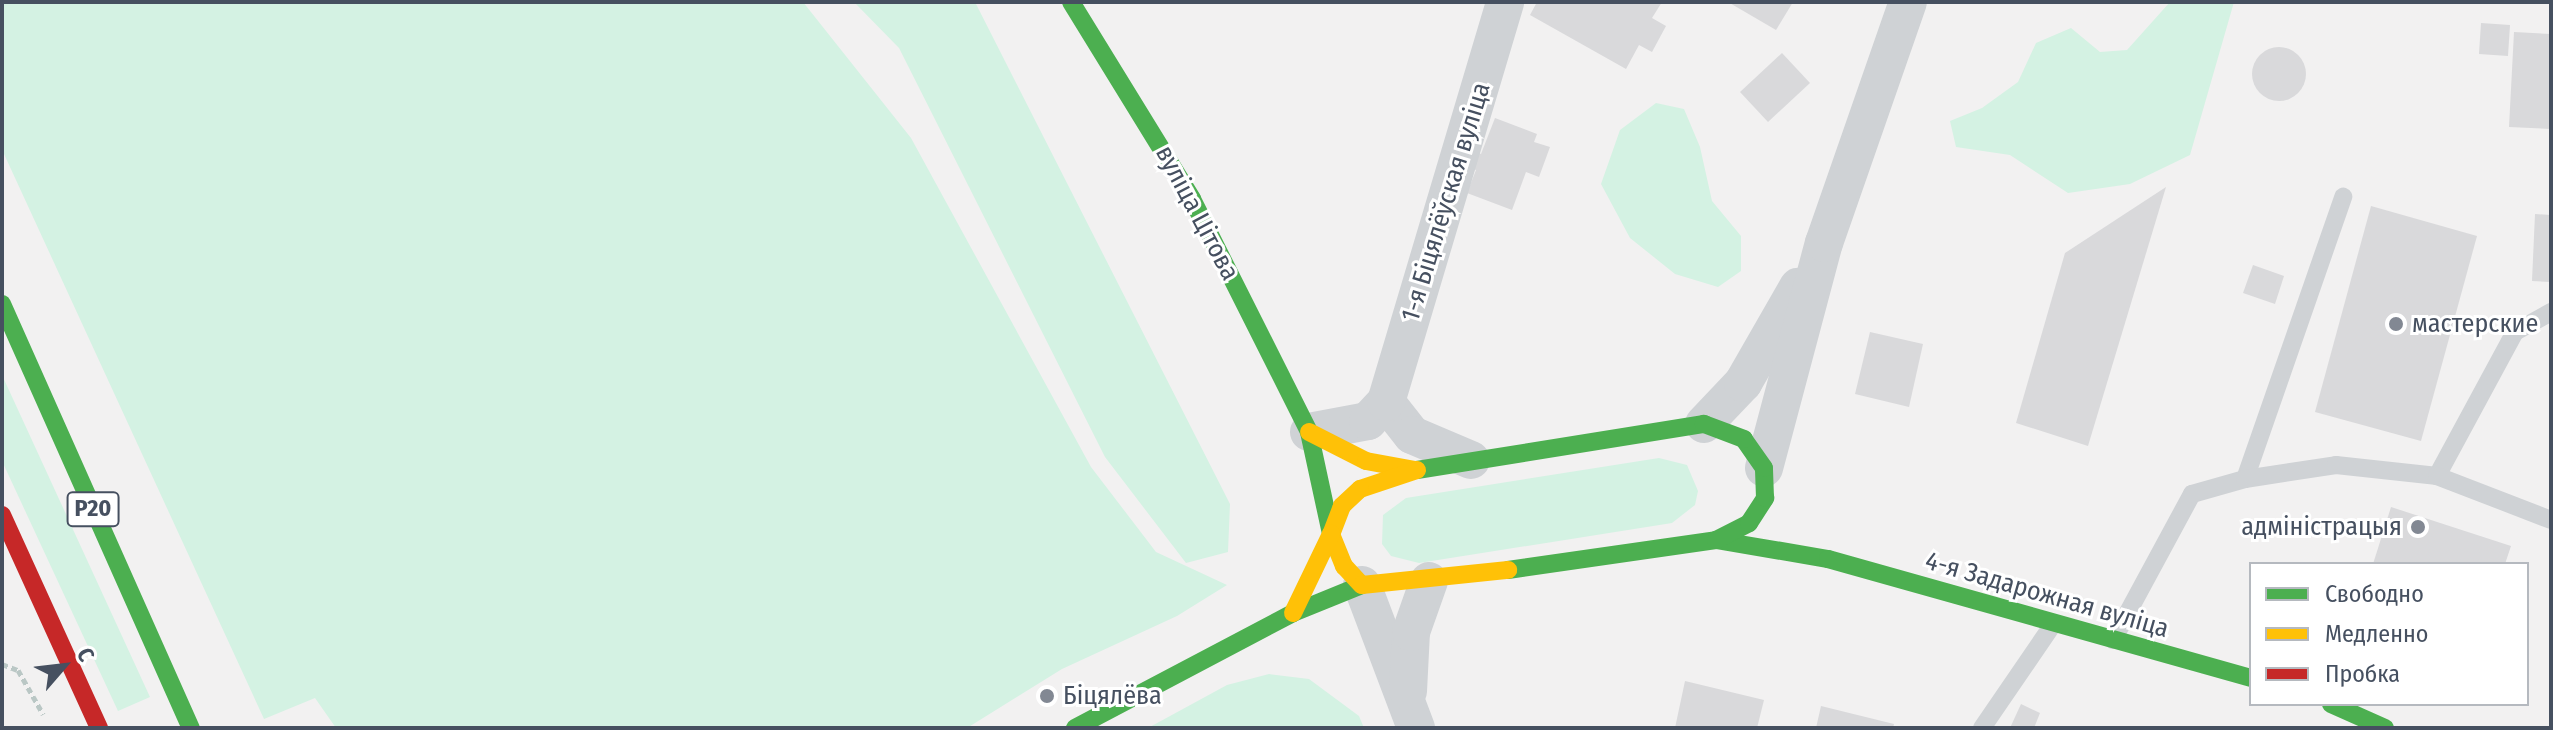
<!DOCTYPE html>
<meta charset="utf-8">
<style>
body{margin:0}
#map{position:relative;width:2553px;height:730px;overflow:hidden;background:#f2f1f1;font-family:"Fira Sans Condensed",sans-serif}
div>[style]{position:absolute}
.green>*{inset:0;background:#d4f2e3}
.building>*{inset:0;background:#d9d9db}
.round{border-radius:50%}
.path>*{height:5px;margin-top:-2.5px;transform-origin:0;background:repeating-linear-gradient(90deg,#bac7c5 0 6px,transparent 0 10px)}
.lane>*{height:18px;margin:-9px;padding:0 9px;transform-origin:9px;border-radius:9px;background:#cfd2d5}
.street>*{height:38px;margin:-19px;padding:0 19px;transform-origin:19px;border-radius:19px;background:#cfd2d5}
.fast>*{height:18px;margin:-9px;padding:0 9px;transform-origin:9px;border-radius:9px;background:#4caf50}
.slow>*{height:18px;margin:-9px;padding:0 9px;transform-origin:9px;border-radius:9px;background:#ffc107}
.jam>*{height:18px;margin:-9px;padding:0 9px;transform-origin:9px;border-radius:9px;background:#c62828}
.dots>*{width:22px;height:22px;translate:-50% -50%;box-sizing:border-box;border:4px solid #fff;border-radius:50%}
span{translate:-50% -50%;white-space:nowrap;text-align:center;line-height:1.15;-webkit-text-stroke:6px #fff;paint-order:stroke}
.shield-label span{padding:2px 6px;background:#fff;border:2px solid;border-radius:6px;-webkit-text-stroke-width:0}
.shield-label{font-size:24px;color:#465060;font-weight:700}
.street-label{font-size:26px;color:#465060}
.poi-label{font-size:26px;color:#465060}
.left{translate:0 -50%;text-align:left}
.right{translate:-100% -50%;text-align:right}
.frame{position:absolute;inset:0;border:4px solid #465060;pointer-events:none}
.legend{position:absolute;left:2249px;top:562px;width:280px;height:144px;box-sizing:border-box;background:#fff;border:2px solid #b5b9bf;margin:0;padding:10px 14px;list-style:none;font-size:24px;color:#465060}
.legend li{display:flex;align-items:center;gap:16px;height:40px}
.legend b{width:40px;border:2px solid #b5b9bf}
.north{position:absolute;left:24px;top:626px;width:80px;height:80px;-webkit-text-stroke:6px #fff;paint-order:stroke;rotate:62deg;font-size:22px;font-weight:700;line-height:32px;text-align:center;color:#465060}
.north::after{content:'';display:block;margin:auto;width:28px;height:36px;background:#465060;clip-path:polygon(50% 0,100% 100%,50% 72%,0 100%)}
</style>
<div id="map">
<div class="green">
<i style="clip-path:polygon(2px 2px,803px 2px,911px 138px,1091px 467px,1156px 552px,1227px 585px,1177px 616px,1062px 669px,967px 728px,336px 728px,315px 698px,264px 719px,4px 154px)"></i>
<i style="clip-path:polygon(854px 2px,975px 2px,1230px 504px,1228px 552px,1186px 563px,1105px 457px,899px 48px)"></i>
<i style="clip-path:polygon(2170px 2px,2234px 2px,2190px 155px,2130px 184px,2068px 193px,2010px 155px,1956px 147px,1950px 121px,1982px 108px,2018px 82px,2036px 43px,2071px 28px,2100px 52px,2127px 50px)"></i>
<i style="clip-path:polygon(1656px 103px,1684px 109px,1700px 147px,1712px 201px,1741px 236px,1741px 271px,1718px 287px,1675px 274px,1630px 238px,1601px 184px,1620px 130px)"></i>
<i style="clip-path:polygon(2px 375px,150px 697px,118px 711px,2px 461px)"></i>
<i style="clip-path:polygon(1659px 458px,1687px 465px,1698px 491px,1695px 505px,1672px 523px,1419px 563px,1391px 556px,1382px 544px,1383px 515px,1406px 498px)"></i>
<i style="clip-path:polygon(1269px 674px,1309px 679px,1359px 716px,1364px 728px,1148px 728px,1227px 685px)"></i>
</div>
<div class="building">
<i style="clip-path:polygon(1537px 2px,1662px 2px,1652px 18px,1666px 26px,1652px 52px,1639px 45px,1626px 69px,1530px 15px)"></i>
<i style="clip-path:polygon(1728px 2px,1793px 2px,1776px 30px)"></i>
<i style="clip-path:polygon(2481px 23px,2510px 25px,2508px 56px,2479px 54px)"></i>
<i style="clip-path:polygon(2514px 32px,2551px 34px,2551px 129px,2509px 127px)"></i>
<i class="round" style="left:2252px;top:47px;width:54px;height:54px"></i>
<i style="clip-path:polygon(1782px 53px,1810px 83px,1768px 122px,1740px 92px)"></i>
<i style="clip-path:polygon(1495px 118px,1537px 134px,1534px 142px,1550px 147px,1539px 177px,1526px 172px,1512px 210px,1467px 193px,1476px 170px,1467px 167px,1474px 151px,1481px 154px)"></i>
<i style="clip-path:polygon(2166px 187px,2088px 446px,2016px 423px,2065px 253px)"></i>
<i style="clip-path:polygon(2371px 206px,2477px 236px,2421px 441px,2315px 412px)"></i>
<i style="clip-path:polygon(2535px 214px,2551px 215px,2551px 282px,2532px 281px)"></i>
<i style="clip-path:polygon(2253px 265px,2284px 276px,2275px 304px,2243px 293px)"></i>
<i style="clip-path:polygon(1870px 332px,1923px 344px,1909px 407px,1855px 394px)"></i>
<i style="clip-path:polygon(2391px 507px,2511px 546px,2505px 564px,2373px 564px)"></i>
<i style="clip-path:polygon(1685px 681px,1764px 700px,1757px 728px,1675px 728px)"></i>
<i style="clip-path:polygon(2021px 704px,2040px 713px,2034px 728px,2010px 728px)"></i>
<i style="clip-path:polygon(1821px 706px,1894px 724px,1893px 728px,1816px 728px)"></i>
</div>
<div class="path">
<i style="left:2px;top:664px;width:17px;rotate:21deg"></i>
<i style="left:18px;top:670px;width:51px;rotate:60.4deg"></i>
</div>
<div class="lane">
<i style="left:2437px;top:476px;width:164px;rotate:-61.6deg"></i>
<i style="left:2515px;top:332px;width:41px;rotate:-29.1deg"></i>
<i style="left:2245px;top:479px;width:299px;rotate:-70.8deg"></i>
<i style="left:2113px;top:640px;width:166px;rotate:-61.6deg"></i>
<i style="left:2192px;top:494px;width:55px;rotate:-15.8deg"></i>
<i style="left:2245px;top:479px;width:92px;rotate:-8.7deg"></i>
<i style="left:2336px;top:465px;width:102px;rotate:6.2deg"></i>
<i style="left:2437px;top:476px;width:122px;rotate:21.1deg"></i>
<i style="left:1982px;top:728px;width:127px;rotate:-55.6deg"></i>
</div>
<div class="street">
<i style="left:1386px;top:402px;width:42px;rotate:51.8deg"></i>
<i style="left:1412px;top:435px;width:64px;rotate:23deg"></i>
<i style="left:1704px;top:424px;width:57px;rotate:-46.4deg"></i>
<i style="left:1743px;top:383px;width:111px;rotate:-60.2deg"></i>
<i style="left:1309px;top:432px;width:60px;rotate:-10.6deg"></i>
<i style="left:1368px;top:421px;width:26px;rotate:-47deg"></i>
<i style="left:1386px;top:402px;width:417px;rotate:-73.4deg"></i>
<i style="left:1764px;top:468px;width:233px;rotate:-75.1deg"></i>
<i style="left:1824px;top:243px;width:255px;rotate:-70.8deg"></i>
<i style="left:1362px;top:585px;width:153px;rotate:69.3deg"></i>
<i style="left:1408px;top:691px;width:59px;rotate:-87.1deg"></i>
<i style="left:1411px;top:632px;width:54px;rotate:-70.6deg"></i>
</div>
<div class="fast">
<i style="left:1071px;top:2px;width:231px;rotate:58.4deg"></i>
<i style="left:1192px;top:199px;width:261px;rotate:63.3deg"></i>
<i style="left:1309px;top:432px;width:104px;rotate:77.8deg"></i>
<i style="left:2px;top:304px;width:464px;rotate:66deg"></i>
<i style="left:1417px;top:470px;width:291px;rotate:-9.1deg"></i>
<i style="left:1716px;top:540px;width:114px;rotate:9.6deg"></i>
<i style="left:1828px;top:559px;width:439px;rotate:15.7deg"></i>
<i style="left:1508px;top:570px;width:210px;rotate:-8.2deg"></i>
<i style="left:1716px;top:540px;width:37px;rotate:-27deg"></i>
<i style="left:1749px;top:523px;width:30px;rotate:-57deg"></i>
<i style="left:1765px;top:498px;width:30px;rotate:-92deg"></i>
<i style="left:1764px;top:468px;width:35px;rotate:-125deg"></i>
<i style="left:1744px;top:439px;width:43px;rotate:-159.4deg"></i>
<i style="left:2331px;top:704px;width:59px;rotate:24deg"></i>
<i style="left:1075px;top:728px;width:246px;rotate:-27.8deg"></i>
<i style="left:1293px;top:613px;width:74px;rotate:-22.1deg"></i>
</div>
<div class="slow">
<i style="left:1309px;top:432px;width:64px;rotate:27deg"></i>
<i style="left:1366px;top:461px;width:50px;rotate:10.4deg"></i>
<i style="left:1417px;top:470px;width:60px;rotate:161.6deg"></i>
<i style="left:1360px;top:489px;width:25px;rotate:137deg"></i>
<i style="left:1342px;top:506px;width:30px;rotate:111deg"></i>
<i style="left:1331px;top:534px;width:35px;rotate:68deg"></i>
<i style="left:1344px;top:566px;width:26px;rotate:47deg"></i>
<i style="left:1362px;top:585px;width:147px;rotate:-5.9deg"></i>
<i style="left:1293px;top:613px;width:88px;rotate:-64.3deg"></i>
</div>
<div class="jam">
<i style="left:2px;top:515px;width:234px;rotate:65.5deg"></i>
</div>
<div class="dots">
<i style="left:2396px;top:324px;background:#828893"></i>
<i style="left:2418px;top:527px;background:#828893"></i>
<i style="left:1047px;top:696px;background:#828893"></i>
</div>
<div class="shield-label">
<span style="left:93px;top:509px">Р20</span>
</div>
<div class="street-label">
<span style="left:1446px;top:202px;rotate:-73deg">1-я Біцялёўская вуліца</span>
<span style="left:1197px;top:213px;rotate:62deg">вуліца Цітова</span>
<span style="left:2047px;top:595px;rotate:16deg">4-я Задарожная вуліца</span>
</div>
<div class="poi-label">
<span class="left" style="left:2412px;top:324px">мастерские</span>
<span class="right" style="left:2402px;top:527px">адміністрацыя</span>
<span class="left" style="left:1063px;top:696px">Біцялёва</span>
</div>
<div class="frame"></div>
<ul class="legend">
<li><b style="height:10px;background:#4caf50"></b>Свободно</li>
<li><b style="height:10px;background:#ffc107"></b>Медленно</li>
<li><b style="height:10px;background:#c62828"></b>Пробка</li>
</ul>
<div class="north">С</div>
</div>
